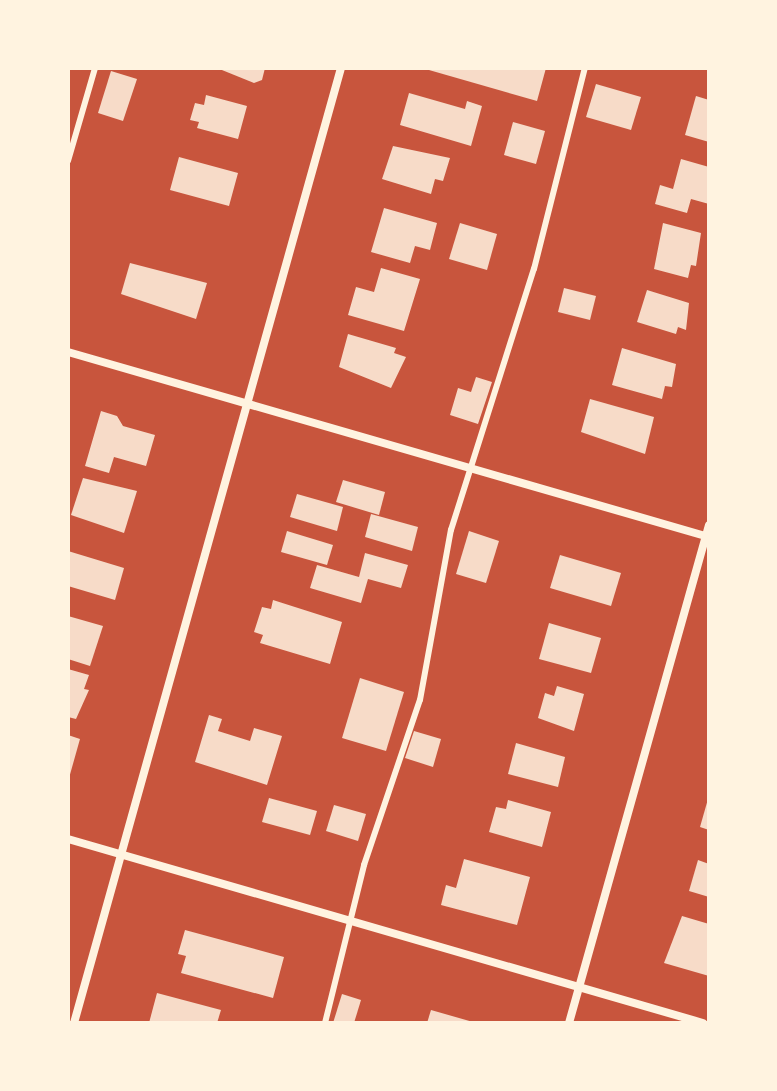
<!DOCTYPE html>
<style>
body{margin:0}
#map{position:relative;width:777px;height:1091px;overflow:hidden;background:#c8553d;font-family:Barlow,sans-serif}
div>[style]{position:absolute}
.building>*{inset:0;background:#f7dbc8}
.service>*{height:6px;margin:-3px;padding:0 3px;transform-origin:3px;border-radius:3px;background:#fff3e0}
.minor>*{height:8px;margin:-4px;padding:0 4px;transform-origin:4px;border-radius:4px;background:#fff3e0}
span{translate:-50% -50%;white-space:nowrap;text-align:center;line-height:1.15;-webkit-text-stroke:8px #fff3e0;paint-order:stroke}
.frame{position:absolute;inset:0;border:70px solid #fff3e0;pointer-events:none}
</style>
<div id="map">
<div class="building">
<i style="clip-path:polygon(217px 68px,265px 68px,262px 80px,254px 83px)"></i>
<i style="clip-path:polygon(422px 68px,546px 68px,537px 101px)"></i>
<i style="clip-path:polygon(111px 71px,137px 79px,123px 121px,98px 113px)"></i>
<i style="clip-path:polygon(596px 84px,641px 97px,631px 130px,586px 117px)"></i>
<i style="clip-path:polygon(409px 93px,465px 109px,467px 101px,482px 106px,471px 146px,400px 125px)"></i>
<i style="clip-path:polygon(206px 95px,247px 106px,238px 139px,197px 128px,199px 122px,190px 120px,195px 103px,204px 105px)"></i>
<i style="clip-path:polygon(696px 96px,709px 100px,709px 142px,685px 135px)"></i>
<i style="clip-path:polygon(513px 122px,545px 131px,536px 164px,504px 155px)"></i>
<i style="clip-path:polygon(393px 146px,450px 158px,443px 181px,435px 179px,431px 194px,382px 179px)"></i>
<i style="clip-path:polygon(179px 157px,238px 173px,229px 206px,170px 190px)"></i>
<i style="clip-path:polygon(681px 159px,709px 167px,709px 204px,691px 199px,687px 213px,655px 204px,660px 185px,673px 189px)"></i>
<i style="clip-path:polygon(384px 208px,437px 223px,430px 250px,415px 246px,410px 263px,371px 252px)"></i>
<i style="clip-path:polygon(460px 223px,497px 234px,487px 270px,449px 259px)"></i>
<i style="clip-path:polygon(663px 223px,701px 233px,696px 266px,691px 265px,688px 278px,654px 269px)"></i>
<i style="clip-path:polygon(130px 263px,207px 283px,196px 319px,121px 294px)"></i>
<i style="clip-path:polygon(381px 268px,420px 279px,404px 331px,348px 315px,356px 287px,374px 292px)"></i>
<i style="clip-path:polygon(564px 288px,596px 296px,590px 320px,558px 312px)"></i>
<i style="clip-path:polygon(647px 290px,689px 303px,686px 330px,678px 327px,676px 334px,637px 322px)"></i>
<i style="clip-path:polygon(348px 334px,396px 348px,394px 353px,406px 357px,391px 388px,339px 367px)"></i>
<i style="clip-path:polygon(622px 348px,676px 364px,672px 387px,665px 386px,662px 399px,612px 385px)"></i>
<i style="clip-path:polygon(476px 377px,492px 382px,478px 424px,450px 415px,458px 388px,471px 392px)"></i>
<i style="clip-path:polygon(590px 399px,654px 417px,645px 454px,581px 432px)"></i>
<i style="clip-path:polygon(101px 411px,117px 416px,123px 426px,155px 435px,146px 466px,114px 457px,109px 473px,85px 466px)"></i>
<i style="clip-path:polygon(83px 478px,137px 491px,124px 533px,71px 515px)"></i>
<i style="clip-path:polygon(343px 480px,385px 492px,379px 515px,336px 502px)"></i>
<i style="clip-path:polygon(297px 494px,343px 507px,337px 531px,290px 517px)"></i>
<i style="clip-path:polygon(371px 514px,418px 527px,412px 551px,365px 537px)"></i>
<i style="clip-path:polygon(287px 531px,333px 545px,327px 565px,281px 552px)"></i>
<i style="clip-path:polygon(469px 531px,499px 541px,486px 583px,456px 574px)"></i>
<i style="clip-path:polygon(68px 551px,124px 568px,115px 600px,68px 586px)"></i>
<i style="clip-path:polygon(365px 553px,408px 565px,401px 588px,368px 579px,361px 603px,310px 588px,317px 565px,359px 577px)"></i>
<i style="clip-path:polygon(560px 555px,621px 573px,611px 606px,550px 588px)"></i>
<i style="clip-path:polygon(273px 600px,342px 622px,330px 664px,260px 643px,263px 635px,254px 632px,262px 607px,271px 609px)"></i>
<i style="clip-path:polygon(68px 616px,103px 626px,90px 666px,68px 659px)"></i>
<i style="clip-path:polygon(549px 623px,601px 638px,591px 673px,539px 659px)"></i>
<i style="clip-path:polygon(68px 669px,89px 675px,84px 689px,89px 690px,76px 719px,68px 717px)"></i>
<i style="clip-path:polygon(360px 678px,404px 692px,386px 751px,342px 738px)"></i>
<i style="clip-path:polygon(557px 686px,584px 694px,574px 731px,538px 718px,545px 693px,554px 696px)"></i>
<i style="clip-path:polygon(209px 715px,222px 719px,218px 731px,250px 741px,254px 728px,282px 736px,267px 785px,195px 762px)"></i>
<i style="clip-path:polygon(414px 731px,441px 739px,433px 767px,405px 758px)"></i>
<i style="clip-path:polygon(68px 735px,80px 739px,69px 778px,68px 778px)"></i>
<i style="clip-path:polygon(516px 743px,565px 757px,558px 787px,508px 774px)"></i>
<i style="clip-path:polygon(269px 798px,317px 811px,310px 835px,262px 822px)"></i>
<i style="clip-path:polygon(708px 799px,709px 799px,709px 830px,700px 827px)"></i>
<i style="clip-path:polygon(508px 800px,551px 812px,542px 847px,489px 832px,496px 807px,506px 809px)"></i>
<i style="clip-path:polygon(334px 805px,366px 814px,358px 841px,326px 831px)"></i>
<i style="clip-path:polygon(464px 859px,530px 877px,517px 925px,441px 905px,446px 885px,456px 888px)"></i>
<i style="clip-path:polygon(698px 860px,709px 864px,709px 897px,689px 891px)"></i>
<i style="clip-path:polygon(682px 916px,709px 924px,709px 976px,664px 963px)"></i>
<i style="clip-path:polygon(185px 930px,284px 957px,273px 998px,181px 973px,186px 956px,178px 954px)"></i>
<i style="clip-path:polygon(157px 993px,221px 1010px,217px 1023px,149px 1023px)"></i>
<i style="clip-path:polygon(342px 994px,361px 1000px,354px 1023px,333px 1023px)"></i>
<i style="clip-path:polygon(431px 1010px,473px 1022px,473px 1023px,427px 1023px)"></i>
</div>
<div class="service">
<i style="left:68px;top:161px;width:97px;rotate:-73.8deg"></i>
<i style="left:325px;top:1023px;width:163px;rotate:-76.1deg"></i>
<i style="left:364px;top:865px;width:174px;rotate:-71.3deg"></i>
<i style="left:420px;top:700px;width:173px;rotate:-79.7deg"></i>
<i style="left:451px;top:530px;width:274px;rotate:-72.4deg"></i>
<i style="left:534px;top:269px;width:207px;rotate:-75.8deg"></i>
</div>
<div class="minor">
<i style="left:68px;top:352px;width:667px;rotate:16.1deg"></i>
<i style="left:68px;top:839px;width:661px;rotate:16.16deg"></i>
<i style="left:74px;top:1023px;width:992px;rotate:-74.38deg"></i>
<i style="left:569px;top:1023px;width:517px;rotate:-74.3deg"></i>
</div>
<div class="frame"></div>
</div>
